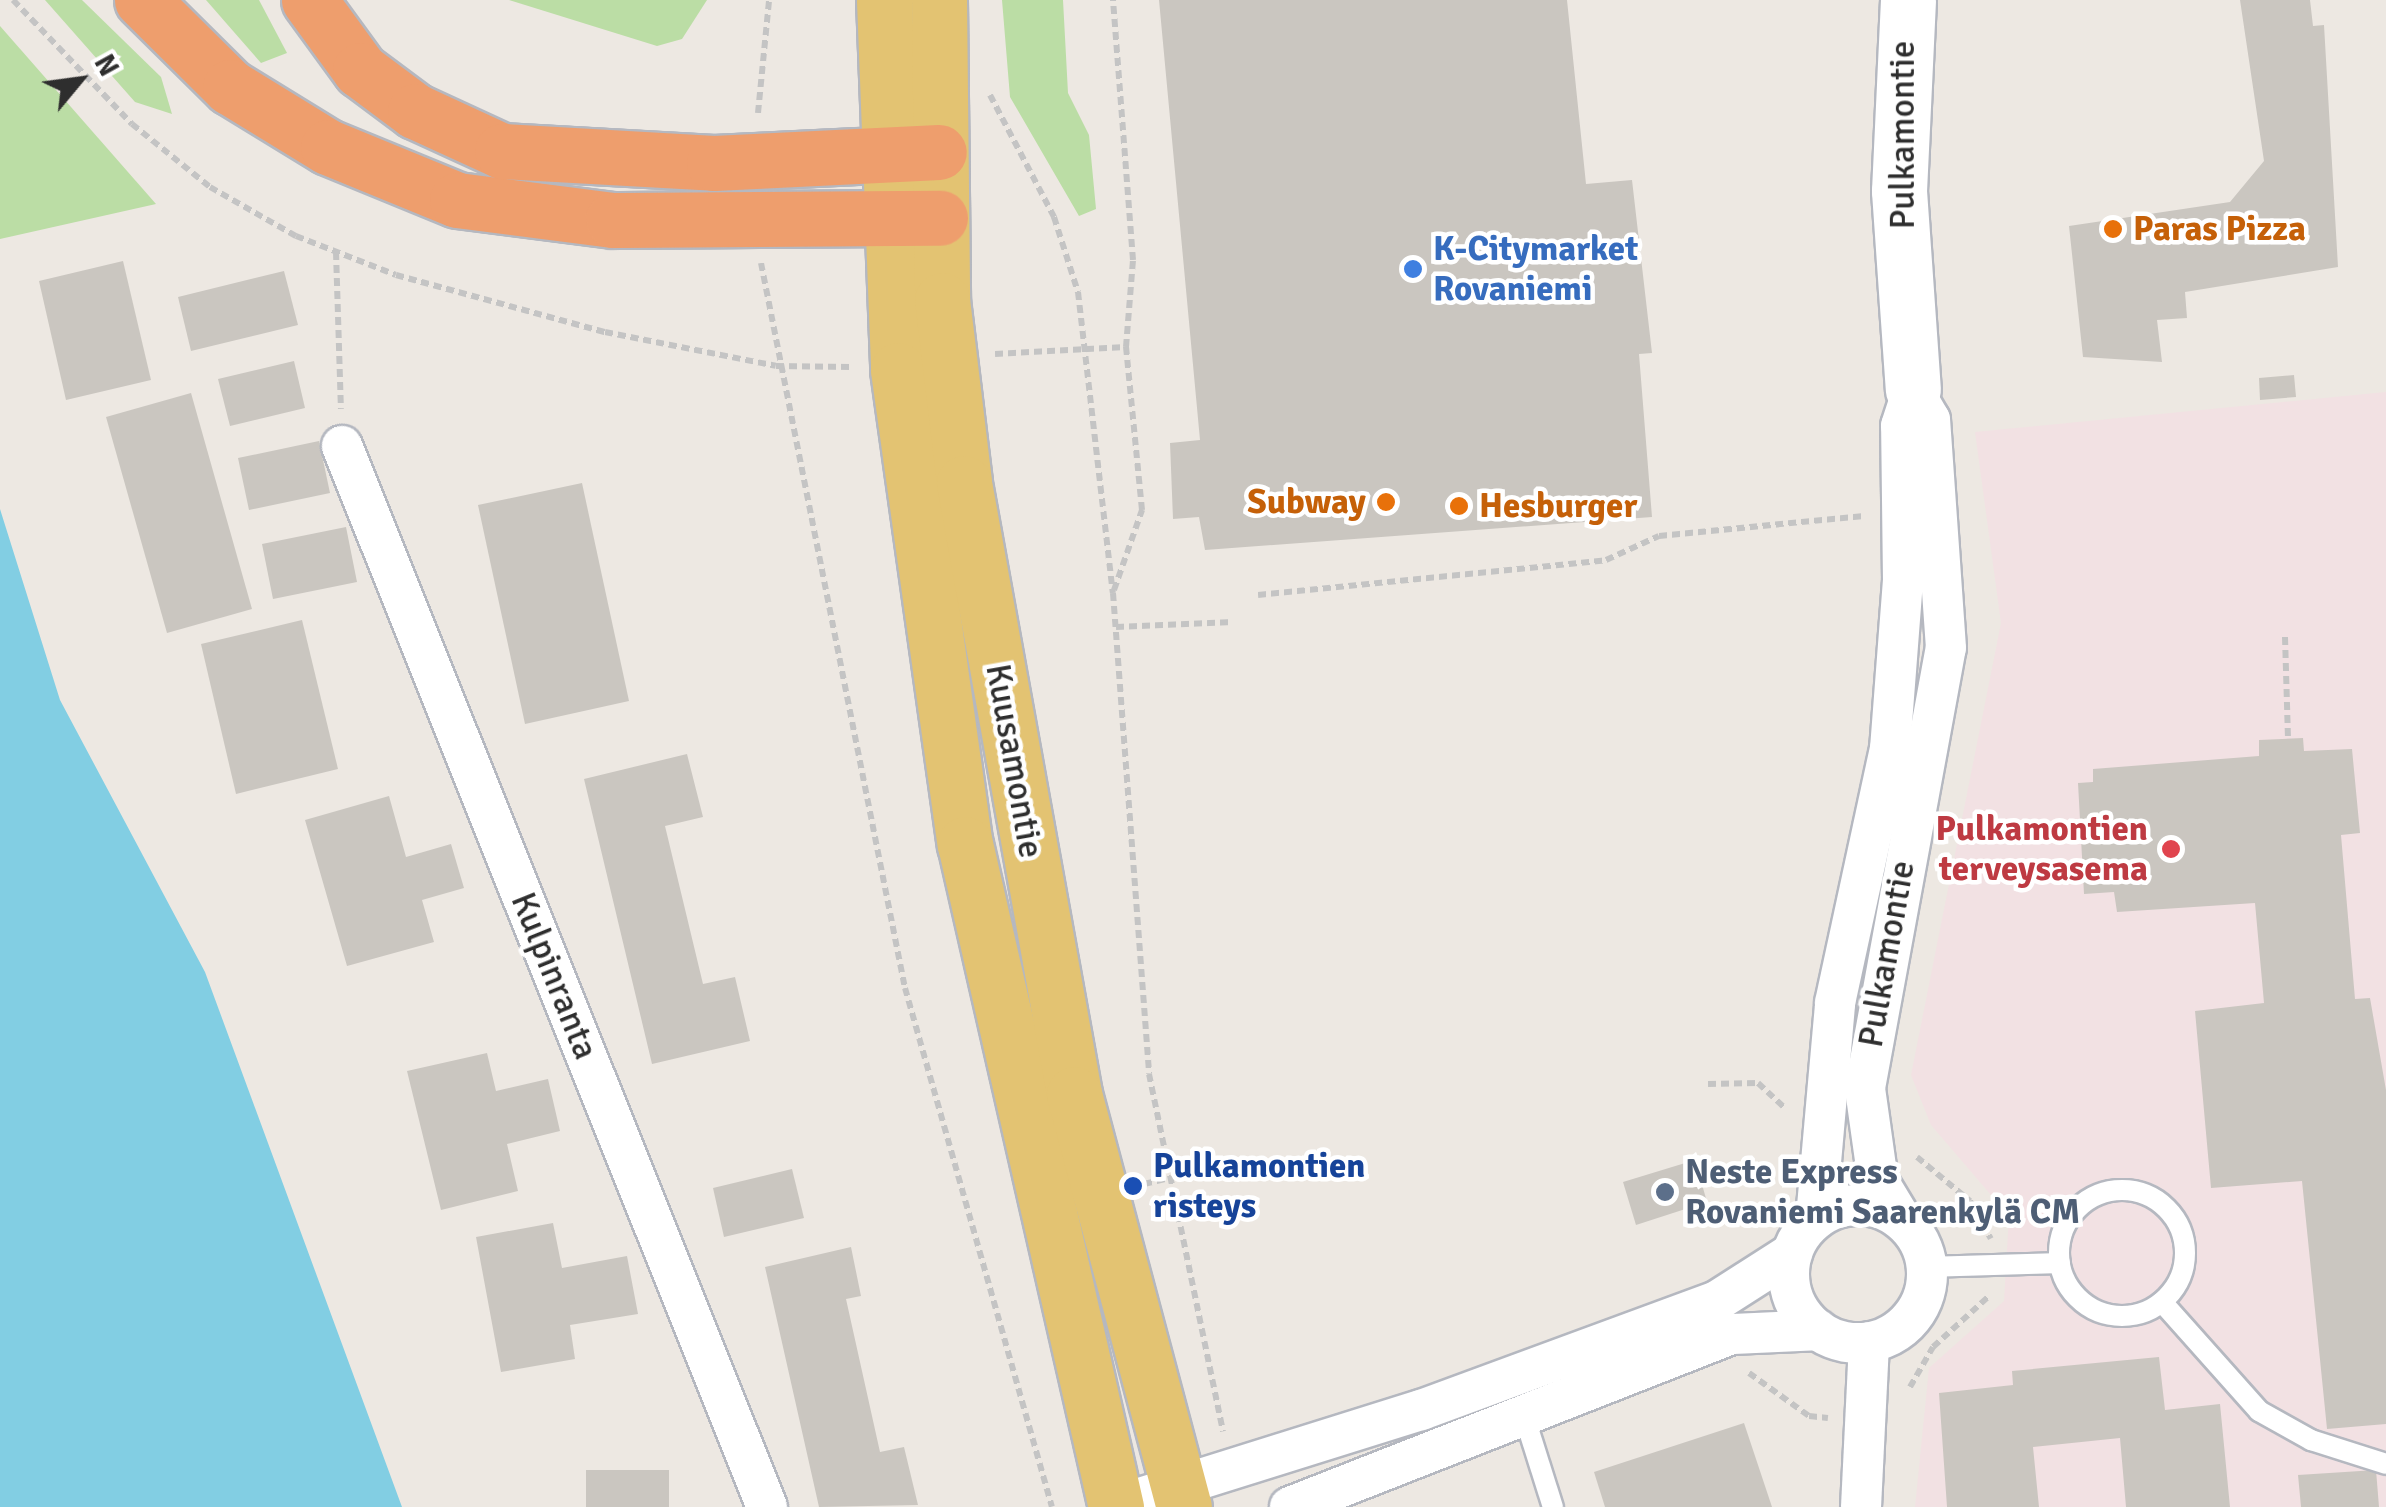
<!DOCTYPE html>
<meta charset="utf-8">
<style>
body{margin:0}
#map{position:relative;width:2386px;height:1507px;overflow:hidden;background:#ede8e2;font-family:Signika,sans-serif}
div>[style]{position:absolute}
.medical>*{inset:0;background:#f2e1e3}
.green>*{inset:0;background:#bbdda5}
.water>*{inset:0;background:#82cee3}
.building>*{inset:0;background:#cac6c0}
.path>*{height:6px;margin-top:-3px;transform-origin:0;background:repeating-linear-gradient(90deg,#c4c4c4 0 8px,transparent 0 13px)}
.roads{filter:drop-shadow(2px 0 #b5b8c0) drop-shadow(-2px 0 #b5b8c0) drop-shadow(0 2px #b5b8c0) drop-shadow(0 -2px #b5b8c0)}
.lane>*{height:20px;margin:-10px;padding:0 10px;transform-origin:10px;border-radius:10px;background:#fff}
.lane>.ring{margin:-10px;padding:0;box-sizing:content-box;background:none;border:20px solid #fff;border-radius:50%}
.street>*{height:40px;margin:-20px;padding:0 20px;transform-origin:20px;border-radius:20px;background:#fff}
.street>.ring{margin:-20px;padding:0;box-sizing:content-box;background:none;border:40px solid #fff;border-radius:50%}
.secondary>*{height:55px;margin:-27.5px;padding:0 27.5px;transform-origin:27.5px;border-radius:27.5px;background:#fff}
.primary>*{height:55px;margin:-27.5px;padding:0 27.5px;transform-origin:27.5px;border-radius:27.5px;background:#e3c372}
.highway>*{height:55px;margin:-27.5px;padding:0 27.5px;transform-origin:27.5px;border-radius:27.5px;background:#ee9e6d}
.dots>*{width:28px;height:28px;translate:-50% -50%;box-sizing:border-box;border:5px solid #fff;border-radius:50%}
span{translate:-50% -50%;white-space:nowrap;text-align:center;line-height:1.15;-webkit-text-stroke:9px #fff;paint-order:stroke}
.street-label{font-size:35px;color:#2e2e2e}
.food-label{font-size:35px;color:#c56008;font-weight:700}
.left{translate:0 -50%;text-align:left}
.right{translate:-100% -50%;text-align:right}
.shop-label{font-size:35px;color:#366cbe;font-weight:700}
.health-label{font-size:35px;color:#be3a42;font-weight:700}
.transit-label{font-size:35px;color:#164399;font-weight:700}
.service-label{font-size:35px;color:#4e5e75;font-weight:700}
.north{position:absolute;left:30px;top:30px;width:100px;height:100px;-webkit-text-stroke:8px #fff;paint-order:stroke;rotate:61deg;font-size:28px;font-weight:700;line-height:40px;text-align:center;color:#2e2e2e}
.north::after{content:'';display:block;margin:auto;width:35px;height:45px;background:#2e2e2e;clip-path:polygon(50% 0,100% 100%,50% 72%,0 100%)}
</style>
<div id="map">
<div class="medical">
<i style="clip-path:polygon(2386px 392px,2386px 1507px,1915px 1507px,1929px 1368px,2004px 1301px,2009px 1216px,1931px 1125px,1911px 1075px,2001px 623px,1975px 432px)"></i>
</div>
<div class="green">
<i style="clip-path:polygon(45px 0,82px 0,161px 77px,172px 114px,135px 102px)"></i>
<i style="clip-path:polygon(206px 0,259px 0,287px 53px,261px 63px)"></i>
<i style="clip-path:polygon(509px 0,707px 0,682px 39px,657px 46px)"></i>
<i style="clip-path:polygon(1002px 0,1063px 0,1068px 93px,1089px 135px,1096px 209px,1079px 216px,1010px 97px)"></i>
<i style="clip-path:polygon(0 26px,156px 204px,0 239px)"></i>
</div>
<div class="water">
<i style="clip-path:polygon(0 509px,60px 700px,205px 972px,402px 1507px,0 1507px)"></i>
</div>
<div class="building">
<i style="clip-path:polygon(1159px 0,1567px 0,1586px 184px,1632px 180px,1652px 353px,1639px 354px,1652px 517px,1205px 550px,1199px 517px,1173px 519px,1170px 443px,1200px 440px)"></i>
<i style="clip-path:polygon(2240px 0,2310px 0,2313px 26px,2324px 25px,2338px 267px,2185px 292px,2187px 318px,2157px 320px,2162px 362px,2083px 357px,2069px 226px,2230px 202px,2264px 161px)"></i>
<i style="clip-path:polygon(123px 261px,151px 380px,66px 400px,39px 281px)"></i>
<i style="clip-path:polygon(284px 271px,298px 325px,191px 351px,178px 297px)"></i>
<i style="clip-path:polygon(294px 361px,305px 408px,230px 426px,218px 379px)"></i>
<i style="clip-path:polygon(2294px 375px,2296px 397px,2260px 400px,2259px 378px)"></i>
<i style="clip-path:polygon(191px 393px,252px 609px,167px 633px,106px 417px)"></i>
<i style="clip-path:polygon(319px 441px,330px 493px,249px 510px,238px 458px)"></i>
<i style="clip-path:polygon(582px 483px,629px 701px,525px 724px,478px 505px)"></i>
<i style="clip-path:polygon(346px 527px,357px 582px,273px 599px,262px 544px)"></i>
<i style="clip-path:polygon(302px 620px,338px 769px,236px 794px,201px 644px)"></i>
<i style="clip-path:polygon(2303px 738px,2304px 751px,2352px 749px,2360px 833px,2341px 835px,2355px 999px,2370px 998px,2386px 1090px,2386px 1424px,2327px 1429px,2302px 1181px,2211px 1188px,2195px 1011px,2264px 1003px,2255px 903px,2117px 912px,2114px 892px,2084px 894px,2078px 783px,2093px 782px,2093px 769px,2259px 756px,2259px 740px)"></i>
<i style="clip-path:polygon(687px 754px,703px 817px,665px 826px,703px 984px,735px 977px,750px 1041px,652px 1064px,584px 779px)"></i>
<i style="clip-path:polygon(389px 796px,406px 857px,451px 844px,464px 888px,422px 900px,434px 942px,347px 966px,305px 820px)"></i>
<i style="clip-path:polygon(487px 1053px,496px 1091px,548px 1079px,560px 1131px,507px 1144px,518px 1191px,441px 1210px,407px 1071px)"></i>
<i style="clip-path:polygon(1695px 1160px,1707px 1202px,1636px 1225px,1623px 1182px)"></i>
<i style="clip-path:polygon(792px 1169px,804px 1218px,724px 1237px,713px 1188px)"></i>
<i style="clip-path:polygon(553px 1223px,562px 1268px,627px 1256px,638px 1314px,570px 1325px,575px 1359px,501px 1372px,476px 1237px)"></i>
<i style="clip-path:polygon(851px 1247px,861px 1296px,846px 1299px,880px 1452px,904px 1447px,918px 1505px,819px 1507px,765px 1267px)"></i>
<i style="clip-path:polygon(2159px 1357px,2165px 1410px,2220px 1404px,2230px 1507px,2126px 1507px,2120px 1438px,2033px 1447px,2039px 1507px,1947px 1507px,1939px 1393px,2013px 1385px,2012px 1371px)"></i>
<i style="clip-path:polygon(1744px 1423px,1772px 1507px,1605px 1507px,1594px 1472px)"></i>
<i style="clip-path:polygon(586px 1470px,669px 1470px,669px 1507px,586px 1507px)"></i>
<i style="clip-path:polygon(2376px 1470px,2379px 1507px,2301px 1507px,2298px 1475px)"></i>
</div>
<div class="path">
<i style="left:13px;top:0;width:172px;rotate:46.2deg"></i>
<i style="left:132px;top:124px;width:100px;rotate:38.9deg"></i>
<i style="left:210px;top:187px;width:99px;rotate:29.7deg"></i>
<i style="left:296px;top:236px;width:107px;rotate:21.3deg"></i>
<i style="left:396px;top:275px;width:217px;rotate:15.3deg"></i>
<i style="left:605px;top:332px;width:174px;rotate:11.2deg"></i>
<i style="left:776px;top:366px;width:75px;rotate:0.8deg"></i>
<i style="left:990px;top:95px;width:138px;rotate:62.3deg"></i>
<i style="left:1054px;top:217px;width:79px;rotate:72.3deg"></i>
<i style="left:1078px;top:292px;width:303px;rotate:83.4deg"></i>
<i style="left:1113px;top:593px;width:482px;rotate:85.7deg"></i>
<i style="left:1149px;top:1074px;width:365px;rotate:78.3deg"></i>
<i style="left:758px;top:113px;width:114px;rotate:-84.4deg"></i>
<i style="left:336px;top:252px;width:157px;rotate:88.2deg"></i>
<i style="left:761px;top:263px;width:739px;rotate:78.77deg"></i>
<i style="left:905px;top:988px;width:539px;rotate:74.19deg"></i>
<i style="left:995px;top:354px;width:131px;rotate:-3.1deg"></i>
<i style="left:1126px;top:347px;width:87px;rotate:-85.4deg"></i>
<i style="left:1133px;top:260px;width:261px;rotate:-94.4deg"></i>
<i style="left:1114px;top:590px;width:85px;rotate:-70.7deg"></i>
<i style="left:1142px;top:510px;width:164px;rotate:-95.6deg"></i>
<i style="left:1258px;top:595px;width:350px;rotate:-5.7deg"></i>
<i style="left:1606px;top:560px;width:58px;rotate:-24.4deg"></i>
<i style="left:1659px;top:536px;width:206px;rotate:-5.6deg"></i>
<i style="left:1116px;top:627px;width:117px;rotate:-2.4deg"></i>
<i style="left:2285px;top:637px;width:101px;rotate:88.3deg"></i>
<i style="left:1708px;top:1084px;width:50px;rotate:-1.1deg"></i>
<i style="left:1758px;top:1083px;width:38px;rotate:43deg"></i>
<i style="left:1917px;top:1157px;width:69px;rotate:39.7deg"></i>
<i style="left:1970px;top:1201px;width:43px;rotate:61.1deg"></i>
<i style="left:1144px;top:1184px;width:28px;rotate:-13deg"></i>
<i style="left:1749px;top:1373px;width:74px;rotate:35.6deg"></i>
<i style="left:1809px;top:1416px;width:19px;rotate:6deg"></i>
<i style="left:1910px;top:1387px;width:46px;rotate:-60.1deg"></i>
<i style="left:1933px;top:1347px;width:76px;rotate:-42.3deg"></i>
</div>
<div class="roads">
<div class="lane">
<i class="ring" style="left:2059px;top:1190px;width:106px;height:106px"></i>
<i style="left:1927px;top:1267px;width:133px;rotate:-1.7deg"></i>
<i style="left:2162px;top:1302px;width:146px;rotate:48.3deg"></i>
<i style="left:2259px;top:1411px;width:60px;rotate:29.1deg"></i>
<i style="left:2311px;top:1440px;width:79px;rotate:17.7deg"></i>
<i style="left:1523px;top:1412px;width:100px;rotate:72.5deg"></i>
</div>
<div class="street">
<i style="left:342px;top:446px;width:1143px;rotate:68.17deg"></i>
<i class="ring" style="left:1789px;top:1205px;width:98px;height:98px"></i>
<i style="left:1816px;top:1218px;width:216px;rotate:-84.9deg"></i>
<i style="left:1835px;top:1003px;width:260px;rotate:-77.8deg"></i>
<i style="left:1890px;top:749px;width:169px;rotate:-85.6deg"></i>
<i style="left:1903px;top:581px;width:155px;rotate:-90.7deg"></i>
<i style="left:1901px;top:426px;width:38px;rotate:-72deg"></i>
<i style="left:1901px;top:1219px;width:44px;rotate:-121.2deg"></i>
<i style="left:1878px;top:1181px;width:94px;rotate:-98deg"></i>
<i style="left:1865px;top:1088px;width:447px;rotate:-79.6deg"></i>
<i style="left:1946px;top:648px;width:229px;rotate:-94deg"></i>
<i style="left:1930px;top:420px;width:34px;rotate:-120deg"></i>
<i style="left:1111px;top:1507px;width:325px;rotate:-17.4deg"></i>
<i style="left:1421px;top:1410px;width:315px;rotate:-20.2deg"></i>
<i style="left:1717px;top:1301px;width:89px;rotate:-32.6deg"></i>
<i style="left:1290px;top:1507px;width:474px;rotate:-21.4deg"></i>
<i style="left:1731px;top:1334px;width:87px;rotate:-2.6deg"></i>
<i style="left:1861px;top:1507px;width:165px;rotate:-87.2deg"></i>
</div>
<div class="secondary">
<i style="left:1908px;top:0;width:191px;rotate:92.7deg"></i>
<i style="left:1899px;top:191px;width:199px;rotate:86deg"></i>
</div>
<div class="primary">
<i style="left:884px;top:0;width:370px;rotate:87.8deg"></i>
<i style="left:898px;top:370px;width:479px;rotate:82deg"></i>
<i style="left:965px;top:844px;width:680px;rotate:77.17deg"></i>
<i style="left:939px;top:0;width:300px;rotate:89.4deg"></i>
<i style="left:942px;top:300px;width:184px;rotate:83.1deg"></i>
<i style="left:964px;top:483px;width:621px;rotate:79.79deg"></i>
<i style="left:1074px;top:1094px;width:427px;rotate:75.1deg"></i>
</div>
<div class="highway">
<i style="left:142px;top:0;width:124px;rotate:44.7deg"></i>
<i style="left:230px;top:87px;width:115px;rotate:31.5deg"></i>
<i style="left:328px;top:147px;width:139px;rotate:22.3deg"></i>
<i style="left:457px;top:200px;width:157px;rotate:7.3deg"></i>
<i style="left:613px;top:220px;width:327px;rotate:-0.4deg"></i>
<i style="left:309px;top:0;width:87px;rotate:53.9deg"></i>
<i style="left:360px;top:70px;width:69px;rotate:36.7deg"></i>
<i style="left:415px;top:111px;width:96px;rotate:24.7deg"></i>
<i style="left:502px;top:151px;width:212px;rotate:3.2deg"></i>
<i style="left:714px;top:163px;width:225px;rotate:-2.8deg"></i>
</div>
</div>
<div class="dots">
<i style="left:2113px;top:229px;background:#e8710a"></i>
<i style="left:1413px;top:269px;background:#3f7fe0"></i>
<i style="left:1386px;top:502px;background:#e8710a"></i>
<i style="left:1459px;top:506px;background:#e8710a"></i>
<i style="left:2171px;top:849px;background:#e0444e"></i>
<i style="left:1133px;top:1186px;background:#1a4fb4"></i>
<i style="left:1665px;top:1192px;background:#5c6f8a"></i>
</div>
<div class="street-label">
<span style="left:1903px;top:135px;rotate:-90deg">Pulkamontie</span>
<span style="left:1014px;top:761px;rotate:80deg">Kuusamontie</span>
<span style="left:1887px;top:954px;rotate:-80deg">Pulkamontie</span>
<span style="left:554px;top:976px;rotate:68deg">Kulpinranta</span>
</div>
<div class="food-label">
<span class="left" style="left:2133px;top:229px">Paras Pizza</span>
<span class="right" style="left:1366px;top:502px">Subway</span>
<span class="left" style="left:1479px;top:506px">Hesburger</span>
</div>
<div class="shop-label">
<span class="left" style="left:1433px;top:269px">K-Citymarket<br>Rovaniemi</span>
</div>
<div class="health-label">
<span class="right" style="left:2148px;top:849px">Pulkamontien<br>terveysasema</span>
</div>
<div class="transit-label">
<span class="left" style="left:1153px;top:1186px">Pulkamontien<br>risteys</span>
</div>
<div class="service-label">
<span class="left" style="left:1685px;top:1192px">Neste Express<br>Rovaniemi Saarenkylä CM</span>
</div>
<div class="north">N</div>
</div>
